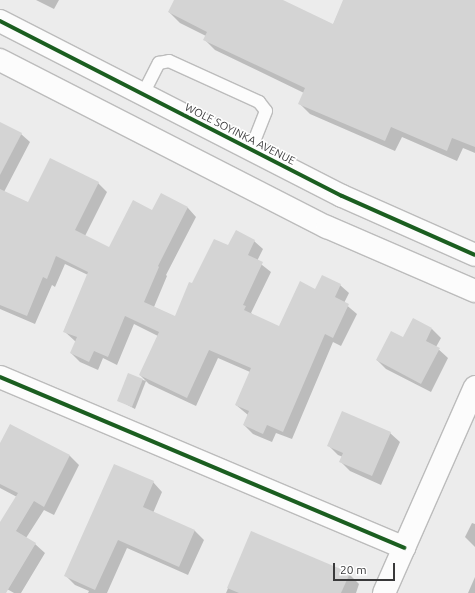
<!DOCTYPE html>
<style>
body{margin:0}
#map{position:relative;width:475px;height:593px;overflow:hidden;background:#ececec;font-family:Ubuntu,sans-serif}
div>[style]{position:absolute}
.shadow>*{inset:0;background:#0003}
.building>*{inset:0;background:#d4d4d4}
.roads{filter:drop-shadow(1px 0 #bcbcbc) drop-shadow(-1px 0 #bcbcbc) drop-shadow(0 1px #bcbcbc) drop-shadow(0 -1px #bcbcbc)}
.lane>*{height:12px;margin:-6px;padding:0 6px;transform-origin:6px;border-radius:6px;background:#fcfcfc}
.street>*{height:22px;margin:-11px;padding:0 11px;transform-origin:11px;border-radius:11px;background:#fcfcfc}
.cycleway>*{height:4px;margin:-2px;padding:0 2px;transform-origin:2px;border-radius:2px;background:#1b5e20}
span{translate:-50% -50%;white-space:nowrap;text-align:center;line-height:1.15;-webkit-text-stroke:3px #fff;paint-order:stroke}
.street-label{font-size:11px;color:#39393a}
.scale{position:absolute;left:333px;top:563px;width:62px;height:18px;box-sizing:border-box;border:2px solid #39393a;border-top:0;padding-left:5px;font-size:12px;line-height:14px;white-space:nowrap;color:#39393a;-webkit-text-stroke:3px #fff;paint-order:stroke}
</style>
<div id="map">
<div class="shadow">
<i style="clip-path:polygon(36px 0,59px 0,54px 9px)"></i>
<i style="clip-path:polygon(176px 0,281px 0,333px 25px,344px 0,475px 0,475px 153px,463px 148px,457px 161px,402px 137px,395px 151px,310px 114px,300px 104px,304px 93px,215px 50px,205px 40px,206px 36px,180px 23px,169px 12px)"></i>
<i style="clip-path:polygon(0 123px,21px 134px,30px 142px,4px 192px,28px 203px,98px 183px,107px 192px,85px 236px,109px 248px,153px 211px,161px 195px,188px 208px,196px 217px,166px 275px,167px 276px,154px 307px,175px 317px,193px 284px,228px 247px,254px 241px,263px 249px,257px 261px,271px 272px,251px 313px,254px 316px,279px 327px,316px 290px,340px 285px,349px 293px,344px 303px,357px 314px,341px 346px,333px 342px,292px 439px,276px 433px,272px 442px,253px 434px,244px 425px,248px 415px,236px 405px,250px 372px,218px 358px,196px 406px,149px 384px,140px 375px,158px 336px,134px 324px,117px 365px,103px 358px,98px 370px,80px 362px,71px 353px,76px 342px,64px 331px,88px 275px,65px 264px,55px 287px,52px 285px,35px 324px,0 309px)"></i>
<i style="clip-path:polygon(432px 329px,441px 338px,436px 347px,448px 358px,431px 392px,386px 369px,377px 360px,403px 338px)"></i>
<i style="clip-path:polygon(128px 375px,146px 381px,135px 409px,118px 400px)"></i>
<i style="clip-path:polygon(10px 426px,70px 456px,79px 465px,54px 515px,44px 510px,26px 538px,35px 544px,45px 553px,21px 593px,14px 593px,0 585px,0 526px,17px 497px,0 488px,0 446px)"></i>
<i style="clip-path:polygon(390px 433px,400px 442px,381px 485px,350px 471px,341px 462px,343px 457px,338px 455px,329px 446px)"></i>
<i style="clip-path:polygon(153px 482px,162px 492px,153px 513px,195px 531px,204px 540px,188px 575px,127px 548px,107px 593px,88px 593px,89px 591px,75px 585px,66px 576px)"></i>
<i style="clip-path:polygon(472px 523px,475px 524px,475px 547px,465px 537px)"></i>
<i style="clip-path:polygon(252px 533px,349px 574px,359px 584px,356px 593px,226px 593px)"></i>
<i style="clip-path:polygon(475px 577px,475px 593px,468px 593px)"></i>
</div>
<div class="building">
<i style="clip-path:polygon(174px 0,283px 0,333px 24px,343px 0,475px 0,475px 147px,452px 138px,447px 151px,391px 127px,385px 141px,298px 104px,305px 88px,203px 40px,207px 32px,168px 12px)"></i>
<i style="clip-path:polygon(0 122px,22px 133px,0 175px)"></i>
<i style="clip-path:polygon(50px 158px,99px 182px,75px 230px,109px 247px,133px 200px,152px 210px,161px 193px,188px 207px,158px 266px,159px 267px,144px 302px,175px 316px,189px 282px,192px 283px,214px 239px,228px 245px,236px 230px,255px 240px,248px 255px,263px 262px,243px 305px,246px 306px,244px 310px,279px 326px,300px 281px,315px 289px,322px 275px,341px 284px,335px 297px,349px 304px,333px 338px,325px 334px,283px 432px,267px 425px,263px 434px,243px 425px,249px 411px,235px 405px,251px 368px,209px 350px,187px 398px,139px 375px,159px 332px,125px 316px,108px 357px,94px 351px,89px 362px,70px 353px,77px 337px,63px 332px,88px 272px,56px 256px,47px 279px,43px 277px,27px 316px,0 305px,0 189px,28px 202px)"></i>
<i style="clip-path:polygon(413px 318px,432px 328px,426px 341px,440px 348px,421px 384px,376px 360px,391px 331px,403px 337px)"></i>
<i style="clip-path:polygon(128px 373px,143px 379px,132px 407px,117px 401px)"></i>
<i style="clip-path:polygon(342px 411px,391px 432px,372px 476px,339px 462px,343px 453px,327px 446px)"></i>
<i style="clip-path:polygon(10px 424px,70px 455px,44px 507px,34px 501px,16px 531px,36px 543px,6px 593px,0 593px,0 522px,18px 493px,0 484px,0 443px)"></i>
<i style="clip-path:polygon(114px 464px,154px 481px,143px 507px,195px 530px,179px 567px,118px 540px,95px 590px,64px 576px)"></i>
<i style="clip-path:polygon(251px 531px,350px 573px,341px 593px,239px 593px,227px 588px)"></i>
</div>
<div class="roads">
<div class="lane">
<i style="left:143px;top:94px;width:35px;rotate:-63deg"></i>
<i style="left:159px;top:63px;width:10px;rotate:-11deg"></i>
<i style="left:169px;top:61px;width:99px;rotate:24.5deg"></i>
<i style="left:259px;top:102px;width:11px;rotate:52deg"></i>
<i style="left:266px;top:111px;width:41px;rotate:111.5deg"></i>
</div>
<div class="street">
<i style="left:0;top:21px;width:384px;rotate:27.1deg"></i>
<i style="left:342px;top:196px;width:145px;rotate:23.9deg"></i>
<i style="left:0;top:60px;width:367px;rotate:27.1deg"></i>
<i style="left:327px;top:227px;width:161px;rotate:23.4deg"></i>
<i style="left:0;top:377px;width:439px;rotate:22.9deg"></i>
<i style="left:384px;top:593px;width:225px;rotate:-66.2deg"></i>
</div>
</div>
<div class="cycleway">
<i style="left:0;top:21px;width:384px;rotate:27.1deg"></i>
<i style="left:342px;top:196px;width:145px;rotate:23.9deg"></i>
<i style="left:0;top:377px;width:439px;rotate:22.9deg"></i>
</div>
<div class="street-label">
<span style="left:240px;top:134px;rotate:27deg">WOLE SOYINKA AVENUE</span>
</div>
<div class="scale">20 m</div>
</div>
